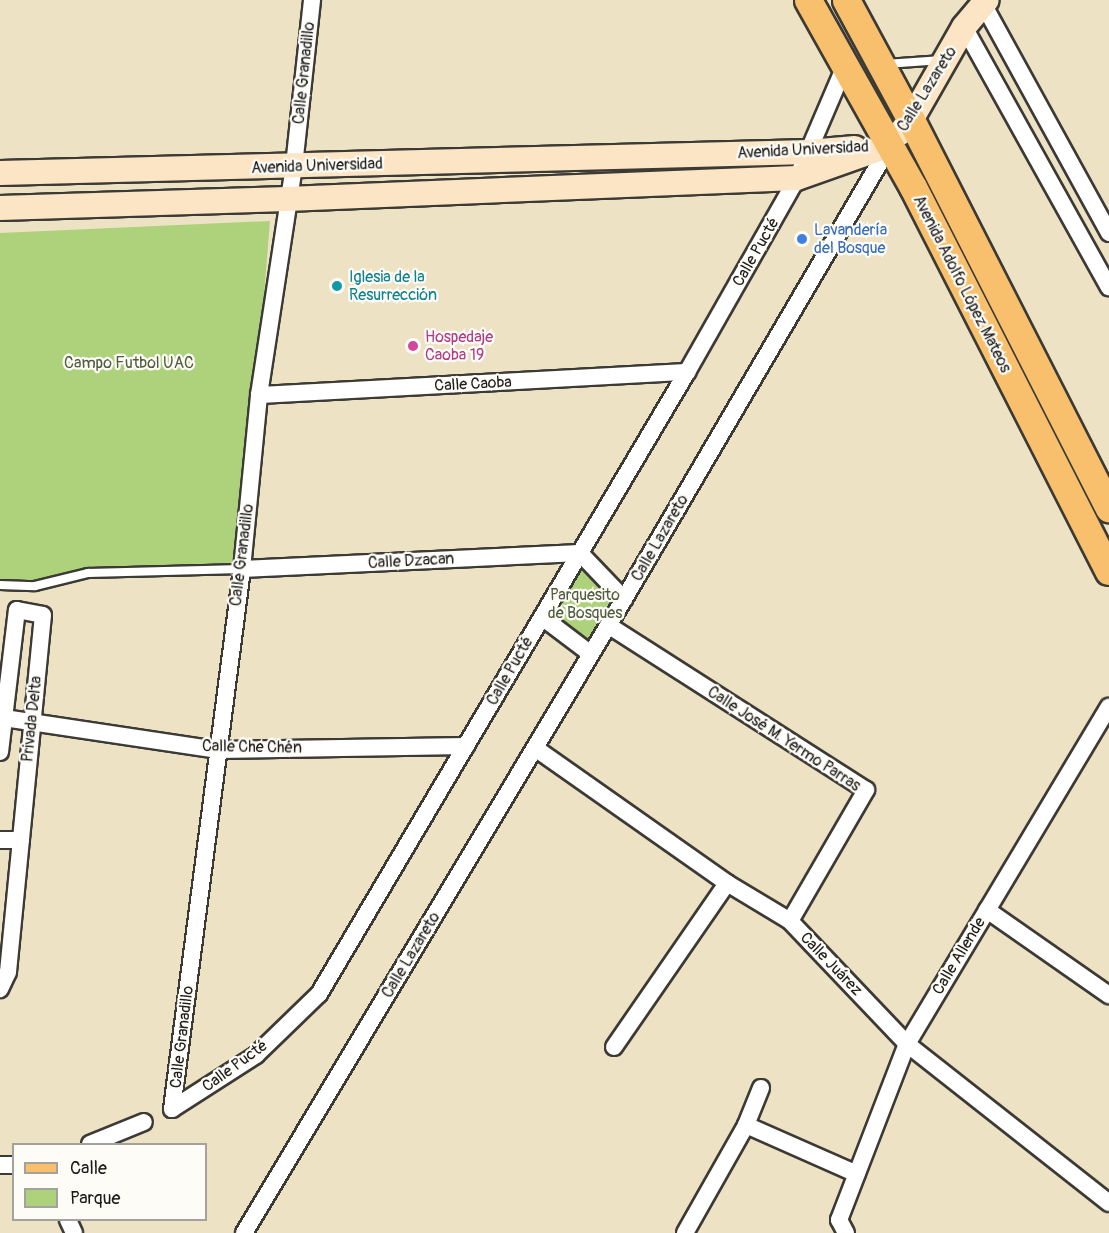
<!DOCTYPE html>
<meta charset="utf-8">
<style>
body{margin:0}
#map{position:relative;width:1109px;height:1233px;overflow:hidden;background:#eee2c4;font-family:Pangolin,sans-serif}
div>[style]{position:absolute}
.green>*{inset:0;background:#add27b}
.roads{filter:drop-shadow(2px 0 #3c3a35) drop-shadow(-2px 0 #3c3a35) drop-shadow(0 2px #3c3a35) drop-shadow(0 -2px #3c3a35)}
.lane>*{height:8px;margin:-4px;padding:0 4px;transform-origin:4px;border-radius:4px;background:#fff}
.street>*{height:16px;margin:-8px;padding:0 8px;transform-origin:8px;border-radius:8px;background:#fff}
.secondary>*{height:24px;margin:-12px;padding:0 12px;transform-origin:12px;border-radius:12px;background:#fce5c4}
.primary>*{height:27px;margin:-13.5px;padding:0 13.5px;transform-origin:13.5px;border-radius:13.5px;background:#f8bf6c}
.dots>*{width:16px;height:16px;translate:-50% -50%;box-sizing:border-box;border:3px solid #fdfcf7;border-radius:50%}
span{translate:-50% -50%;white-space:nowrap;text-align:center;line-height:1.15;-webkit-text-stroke:4.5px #fdfcf7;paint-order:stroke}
.street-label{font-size:16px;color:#1c1c1c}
.shop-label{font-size:16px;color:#366cbe}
.left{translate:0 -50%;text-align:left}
.culture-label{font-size:16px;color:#0d838f}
.hotel-label{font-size:16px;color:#b23c85}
.park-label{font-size:16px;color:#4f5c3d}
.legend{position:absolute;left:12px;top:1143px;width:195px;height:78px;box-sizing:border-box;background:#fdfcf7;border:2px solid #a3a29f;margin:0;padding:8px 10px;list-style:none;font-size:18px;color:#1c1c1c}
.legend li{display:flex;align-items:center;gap:12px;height:30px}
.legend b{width:30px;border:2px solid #a3a29f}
</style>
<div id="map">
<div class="green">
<i style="clip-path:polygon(270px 221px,242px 569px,88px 573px,35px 586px,0 585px,0 233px)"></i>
<i style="clip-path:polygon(581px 557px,619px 599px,590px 650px,546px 616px)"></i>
</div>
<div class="roads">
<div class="lane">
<i style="left:886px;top:64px;width:56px;rotate:-4.1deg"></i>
<i style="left:0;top:585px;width:35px;rotate:2deg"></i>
<i style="left:35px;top:586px;width:55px;rotate:-13.8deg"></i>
<i style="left:88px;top:573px;width:154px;rotate:-1.5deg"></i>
</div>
<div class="street">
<i style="left:981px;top:0;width:266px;rotate:61.2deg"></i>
<i style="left:964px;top:27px;width:298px;rotate:60.9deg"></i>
<i style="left:259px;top:395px;width:429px;rotate:-3.1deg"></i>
<i style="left:242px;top:569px;width:338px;rotate:-2.7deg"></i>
<i style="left:580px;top:553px;width:64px;rotate:46.3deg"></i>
<i style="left:542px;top:617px;width:61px;rotate:37.1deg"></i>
<i style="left:608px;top:625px;width:306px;rotate:32.6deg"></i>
<i style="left:866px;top:790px;width:151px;rotate:120.1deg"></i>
<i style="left:4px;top:718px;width:217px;rotate:8.5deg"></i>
<i style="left:219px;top:750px;width:247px;rotate:-0.9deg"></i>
<i style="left:535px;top:748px;width:235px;rotate:35.1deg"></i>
<i style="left:727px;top:883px;width:74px;rotate:31.1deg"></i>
<i style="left:790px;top:921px;width:170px;rotate:46.4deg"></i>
<i style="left:907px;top:1044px;width:257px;rotate:38.2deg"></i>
<i style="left:0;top:752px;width:143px;rotate:-83.2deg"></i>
<i style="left:17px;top:610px;width:26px;rotate:11deg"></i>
<i style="left:43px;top:615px;width:359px;rotate:95.6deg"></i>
<i style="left:8px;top:972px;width:19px;rotate:115deg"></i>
<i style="left:0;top:840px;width:21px"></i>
<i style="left:987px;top:910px;width:149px;rotate:34.9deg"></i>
<i style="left:614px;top:1047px;width:199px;rotate:-55.4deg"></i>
<i style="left:172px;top:1109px;width:100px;rotate:-32.7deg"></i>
<i style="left:256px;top:1055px;width:88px;rotate:-44.1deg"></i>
<i style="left:319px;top:994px;width:723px;rotate:-59.39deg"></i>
<i style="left:687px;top:372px;width:223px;rotate:-60.4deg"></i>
<i style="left:797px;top:178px;width:122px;rotate:-66.8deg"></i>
<i style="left:172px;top:1109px;width:545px;rotate:-82.61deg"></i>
<i style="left:242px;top:569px;width:175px;rotate:-84.4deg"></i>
<i style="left:259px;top:395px;width:232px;rotate:-81.3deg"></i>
<i style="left:294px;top:166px;width:167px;rotate:-83.8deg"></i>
<i style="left:746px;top:1125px;width:121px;rotate:23.8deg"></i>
<i style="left:90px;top:1144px;width:58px;rotate:-22.2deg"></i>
<i style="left:0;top:1165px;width:14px"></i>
<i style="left:68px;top:1220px;width:14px;rotate:65deg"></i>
<i style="left:244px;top:1233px;width:739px;rotate:-59.06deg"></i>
<i style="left:624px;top:599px;width:526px;rotate:-59.63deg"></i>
<i style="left:685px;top:1233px;width:124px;rotate:-60.5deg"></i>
<i style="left:746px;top:1125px;width:40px;rotate:-68deg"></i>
<i style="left:846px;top:1233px;width:15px;rotate:-118deg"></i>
<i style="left:839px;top:1220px;width:189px;rotate:-68.9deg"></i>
<i style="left:907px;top:1044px;width:393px;rotate:-59.1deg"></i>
</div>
<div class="secondary">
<i style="left:900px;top:133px;width:17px;rotate:-50deg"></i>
<i style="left:911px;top:120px;width:107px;rotate:-60.3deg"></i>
<i style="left:964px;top:27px;width:35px;rotate:-50deg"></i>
<i style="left:0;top:173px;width:809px;rotate:-1.49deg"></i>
<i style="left:809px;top:152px;width:46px;rotate:-5deg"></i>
<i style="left:0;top:208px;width:287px;rotate:-1.8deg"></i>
<i style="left:287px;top:199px;width:510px;rotate:-2.36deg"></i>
<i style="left:797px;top:178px;width:99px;rotate:-19.5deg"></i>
</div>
<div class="primary">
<i style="left:808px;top:0;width:214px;rotate:60.7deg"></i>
<i style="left:913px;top:187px;width:431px;rotate:63deg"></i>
<i style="left:846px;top:0;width:136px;rotate:61.6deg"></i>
<i style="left:911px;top:120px;width:436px;rotate:63deg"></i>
</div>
</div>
<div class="dots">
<i style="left:802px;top:239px;background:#3f7fe0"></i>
<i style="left:337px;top:286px;background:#0f9aa8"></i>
<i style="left:413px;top:346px;background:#d1479c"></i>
</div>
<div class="street-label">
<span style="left:304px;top:73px;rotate:-84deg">Calle Granadillo</span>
<span style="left:927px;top:89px;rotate:-58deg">Calle Lazareto</span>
<span style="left:803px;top:150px;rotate:-3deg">Avenida Universidad</span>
<span style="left:317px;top:166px;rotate:-2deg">Avenida Universidad</span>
<span style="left:756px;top:252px;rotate:-60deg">Calle Pucté</span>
<span style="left:962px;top:284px;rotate:63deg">Avenida Adolfo López Mateos</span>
<span style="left:473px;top:384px;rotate:-3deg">Calle Caoba</span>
<span style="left:660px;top:538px;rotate:-60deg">Calle Lazareto</span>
<span style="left:242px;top:555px;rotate:-83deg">Calle Granadillo</span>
<span style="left:411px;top:561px;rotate:-3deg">Calle Dzacan</span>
<span style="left:510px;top:671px;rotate:-60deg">Calle Pucté</span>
<span style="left:32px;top:719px;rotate:-84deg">Privada Delta</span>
<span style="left:784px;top:739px;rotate:33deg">Calle José M. Yermo Parras</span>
<span style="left:252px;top:747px;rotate:1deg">Calle Che Chén</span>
<span style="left:411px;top:955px;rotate:-59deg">Calle Lazareto</span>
<span style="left:959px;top:956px;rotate:-59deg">Calle Allende</span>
<span style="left:831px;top:964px;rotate:46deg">Calle Juárez</span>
<span style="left:182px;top:1037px;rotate:-83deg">Calle Granadillo</span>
<span style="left:235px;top:1066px;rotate:-36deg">Calle Pucté</span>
</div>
<div class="shop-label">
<span class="left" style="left:814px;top:239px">Lavandería<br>del Bosque</span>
</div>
<div class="culture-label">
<span class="left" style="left:349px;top:286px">Iglesia de la<br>Resurrección</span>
</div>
<div class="hotel-label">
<span class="left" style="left:425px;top:346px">Hospedaje<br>Caoba 19</span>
</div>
<div class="park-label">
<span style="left:129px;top:363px">Campo Futbol UAC</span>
<span style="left:585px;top:604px">Parquesito<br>de Bosques</span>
</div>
<ul class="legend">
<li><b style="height:8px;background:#f8bf6c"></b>Calle</li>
<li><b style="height:16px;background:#add27b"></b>Parque</li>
</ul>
</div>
